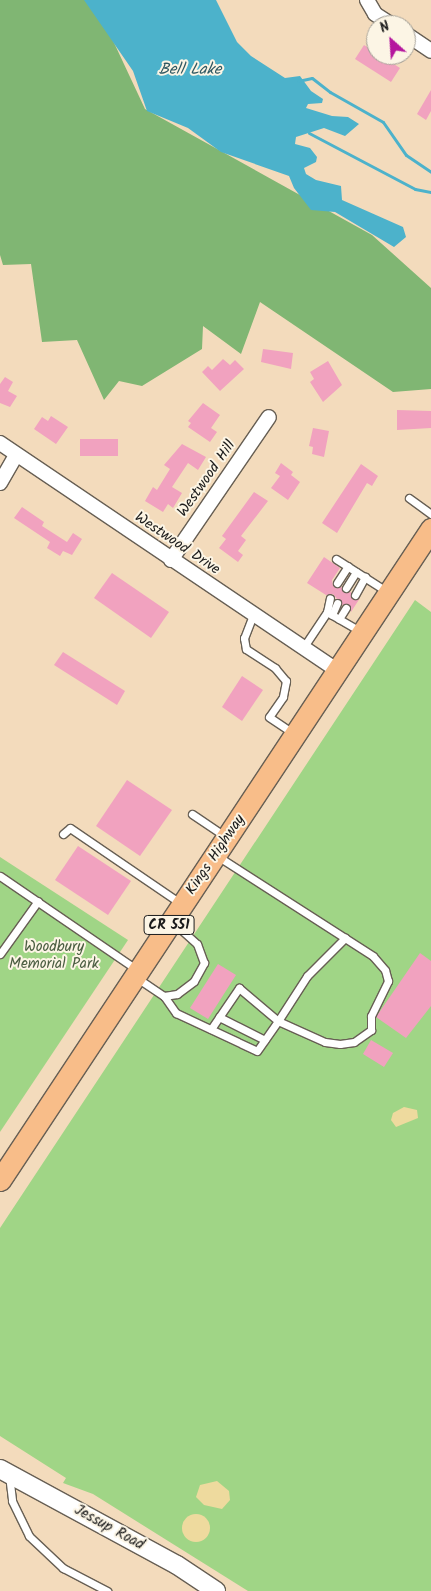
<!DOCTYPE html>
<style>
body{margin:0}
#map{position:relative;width:431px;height:1591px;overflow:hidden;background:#f3dbbc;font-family:Kalam,sans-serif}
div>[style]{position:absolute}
.green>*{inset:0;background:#a0d586}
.forest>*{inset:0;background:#80b673}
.sand>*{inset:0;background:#eeda9e}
.round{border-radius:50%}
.water>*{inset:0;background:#4cb2cb}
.stream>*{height:3px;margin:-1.5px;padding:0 1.5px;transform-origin:1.5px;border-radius:1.5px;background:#4cb2cb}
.building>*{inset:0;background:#f1a2bf}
.roads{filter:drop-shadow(1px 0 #675f54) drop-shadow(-1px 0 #675f54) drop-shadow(0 1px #675f54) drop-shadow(0 -1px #675f54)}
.service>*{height:7px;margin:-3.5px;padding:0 3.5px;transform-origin:3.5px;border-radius:3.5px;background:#fff}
.minor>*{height:14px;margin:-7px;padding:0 7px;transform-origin:7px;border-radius:7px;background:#fff}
.tertiary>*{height:18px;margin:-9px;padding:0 9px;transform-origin:9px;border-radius:9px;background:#fff}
.primary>*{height:21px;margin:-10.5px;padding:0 10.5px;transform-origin:10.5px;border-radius:10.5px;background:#f8bd89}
span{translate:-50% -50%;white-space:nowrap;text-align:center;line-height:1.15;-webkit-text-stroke:4px #fcf5e5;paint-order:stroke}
.shield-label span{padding:1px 4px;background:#fcf5e5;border:1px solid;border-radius:4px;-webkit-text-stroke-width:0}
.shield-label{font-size:14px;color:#1c1c1c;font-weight:700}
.street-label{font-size:15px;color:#1c1c1c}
.park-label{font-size:15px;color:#4a5d41}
.water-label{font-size:16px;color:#2f5862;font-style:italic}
.north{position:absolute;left:366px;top:15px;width:50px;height:50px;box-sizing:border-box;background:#fcf5e5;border:1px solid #a29e95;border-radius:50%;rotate:334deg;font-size:14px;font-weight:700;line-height:20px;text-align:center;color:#1c1c1c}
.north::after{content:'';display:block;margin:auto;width:18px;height:22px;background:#b5179e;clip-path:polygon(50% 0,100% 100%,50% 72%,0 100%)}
</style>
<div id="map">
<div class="green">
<i style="clip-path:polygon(415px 600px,431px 612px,431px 1591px,248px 1591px,93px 1494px,63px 1483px,66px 1478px,0 1436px,0 1228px)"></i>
<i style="clip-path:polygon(0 857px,128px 940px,0 1132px)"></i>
</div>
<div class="forest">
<i style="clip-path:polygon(0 0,94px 0,145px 109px,372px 235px,431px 288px,431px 389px,393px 392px,260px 302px,241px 354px,203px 326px,202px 349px,142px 386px,119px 381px,104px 400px,77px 340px,42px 342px,31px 264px,3px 265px,0 255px)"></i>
</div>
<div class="sand">
<i style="clip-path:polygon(404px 1107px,417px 1110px,418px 1118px,396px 1127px,391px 1120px,393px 1113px)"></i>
<i style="clip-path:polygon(217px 1481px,229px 1491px,230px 1500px,222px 1509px,204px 1505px,196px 1497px,200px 1485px)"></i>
<i class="round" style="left:182px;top:1514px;width:28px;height:28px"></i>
</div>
<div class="water">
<i style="clip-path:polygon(84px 0,216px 0,237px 42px,251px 56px,285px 78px,300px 76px,311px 91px,323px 99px,322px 103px,308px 104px,306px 108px,332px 116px,348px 117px,359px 124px,345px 136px,324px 128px,296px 137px,295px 144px,310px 148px,317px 157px,316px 162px,304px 168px,306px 174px,316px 180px,341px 186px,342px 200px,403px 227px,406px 237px,394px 247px,335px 212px,311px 210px,294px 188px,289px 176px,221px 152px,188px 128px,147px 111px,133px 71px)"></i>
</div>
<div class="stream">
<i style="left:298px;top:81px;width:14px;rotate:-12deg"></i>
<i style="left:312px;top:78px;width:23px;rotate:38deg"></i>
<i style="left:330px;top:92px;width:61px;rotate:29.5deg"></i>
<i style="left:383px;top:122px;width:40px;rotate:55.1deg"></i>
<i style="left:406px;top:155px;width:30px;rotate:34deg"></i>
<i style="left:309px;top:133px;width:120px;rotate:27.8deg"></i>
<i style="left:415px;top:189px;width:16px;rotate:11deg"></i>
</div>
<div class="building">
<i style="clip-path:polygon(364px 45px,400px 68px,391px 82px,355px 59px)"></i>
<i style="clip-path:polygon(431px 90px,431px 111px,426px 120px,417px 114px)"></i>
<i style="clip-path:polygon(263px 349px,293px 353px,291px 369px,261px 362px)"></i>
<i style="clip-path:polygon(223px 359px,230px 365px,235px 360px,244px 369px,220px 391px,202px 372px,208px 366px,212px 370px)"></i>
<i style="clip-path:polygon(328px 361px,342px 385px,323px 402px,310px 382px,314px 379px,310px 372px)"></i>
<i style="clip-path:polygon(5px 377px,13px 382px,8px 391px,17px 396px,10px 407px,0 403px,0 384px)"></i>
<i style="clip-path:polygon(203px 403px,220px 415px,211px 428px,217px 432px,210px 442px,188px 427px,191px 423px,188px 421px)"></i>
<i style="clip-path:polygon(397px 410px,431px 411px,431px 428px,397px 430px)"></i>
<i style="clip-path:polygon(51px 416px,68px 427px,56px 444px,34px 429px,42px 417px,48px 421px)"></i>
<i style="clip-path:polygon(313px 428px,329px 431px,324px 457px,312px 454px,313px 447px,309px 446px)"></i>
<i style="clip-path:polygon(80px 439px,118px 439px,118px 456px,80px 456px)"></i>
<i style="clip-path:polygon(182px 444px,206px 457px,198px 470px,188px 463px,172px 487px,182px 493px,173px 508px,168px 504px,163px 512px,145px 501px,153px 487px,157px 490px,170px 469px,164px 465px)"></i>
<i style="clip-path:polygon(281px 463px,293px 472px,291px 475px,300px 482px,288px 500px,271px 488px,280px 476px,275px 473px)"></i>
<i style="clip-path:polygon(361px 464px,378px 476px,372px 486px,367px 483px,337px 533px,322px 523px)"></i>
<i style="clip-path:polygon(254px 492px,268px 501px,241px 536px,246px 540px,238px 551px,243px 555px,238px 562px,219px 548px,226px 539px,222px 536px)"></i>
<i style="clip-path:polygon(22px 507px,44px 522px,42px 526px,67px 542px,73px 533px,82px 539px,72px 555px,63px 551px,60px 556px,47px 548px,50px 542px,14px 518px)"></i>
<i style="clip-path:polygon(324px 557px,340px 568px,332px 580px,333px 586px,341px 586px,344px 593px,351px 592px,353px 600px,360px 598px,351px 612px,349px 604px,342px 605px,333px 594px,326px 595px,307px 583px)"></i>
<i style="clip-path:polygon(112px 573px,169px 612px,151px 638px,94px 598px)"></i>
<i style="clip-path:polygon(63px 652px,125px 691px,117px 705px,54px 665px)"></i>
<i style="clip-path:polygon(242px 676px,263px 690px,242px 721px,222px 707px)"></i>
<i style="clip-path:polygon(127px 780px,172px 810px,140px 856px,96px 826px)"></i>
<i style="clip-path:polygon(78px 846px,131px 881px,108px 915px,55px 880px)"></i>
<i style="clip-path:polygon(420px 953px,431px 961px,431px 1006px,406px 1038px,376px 1017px)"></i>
<i style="clip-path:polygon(218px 964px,236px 975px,208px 1019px,190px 1008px)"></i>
<i style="clip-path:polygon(371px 1040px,393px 1053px,384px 1067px,363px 1054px)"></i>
</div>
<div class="roads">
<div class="service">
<i style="left:409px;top:498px;width:27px;rotate:36deg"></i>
<i style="left:336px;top:559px;width:59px;rotate:32.6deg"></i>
<i style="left:337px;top:583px;width:20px;rotate:-57deg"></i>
<i style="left:346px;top:588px;width:19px;rotate:-58deg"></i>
<i style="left:355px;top:595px;width:21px;rotate:-61deg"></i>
<i style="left:327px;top:612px;width:14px;rotate:-78deg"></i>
<i style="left:253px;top:615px;width:25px;rotate:111deg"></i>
<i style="left:244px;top:638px;width:11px;rotate:80deg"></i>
<i style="left:246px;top:649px;width:35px;rotate:33deg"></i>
<i style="left:275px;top:668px;width:17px;rotate:50deg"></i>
<i style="left:286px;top:681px;width:16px;rotate:101deg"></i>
<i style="left:283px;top:697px;width:24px;rotate:125deg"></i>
<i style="left:269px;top:717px;width:29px;rotate:34deg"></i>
<i style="left:332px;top:615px;width:13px;rotate:-67deg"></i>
<i style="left:339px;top:619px;width:13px;rotate:-58deg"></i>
<i style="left:303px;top:648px;width:43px;rotate:-56.3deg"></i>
<i style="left:327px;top:612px;width:39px;rotate:30deg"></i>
<i style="left:192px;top:814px;width:40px;rotate:34deg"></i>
<i style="left:63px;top:834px;width:9px;rotate:-41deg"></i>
<i style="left:70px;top:828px;width:133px;rotate:34.3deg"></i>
<i style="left:0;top:876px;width:165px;rotate:34.4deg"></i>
<i style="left:0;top:954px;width:65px;rotate:-54.4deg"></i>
<i style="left:137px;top:978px;width:32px;rotate:34deg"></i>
<i style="left:164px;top:996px;width:13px;rotate:-9deg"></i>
<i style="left:177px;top:994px;width:21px;rotate:-37deg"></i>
<i style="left:194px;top:981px;width:21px;rotate:-61deg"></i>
<i style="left:204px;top:963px;width:20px;rotate:-110deg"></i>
<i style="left:197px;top:944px;width:31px;rotate:-138deg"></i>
<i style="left:164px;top:996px;width:21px;rotate:55deg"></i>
<i style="left:176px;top:1013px;width:89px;rotate:25.1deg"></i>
<i style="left:257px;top:1051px;width:37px;rotate:-55deg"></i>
<i style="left:278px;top:1021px;width:51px;rotate:24.1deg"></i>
<i style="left:325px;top:1042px;width:15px;rotate:8deg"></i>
<i style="left:340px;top:1044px;width:14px;rotate:-8deg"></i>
<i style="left:354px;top:1042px;width:21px;rotate:-35deg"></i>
<i style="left:371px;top:1030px;width:14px;rotate:-90deg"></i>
<i style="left:371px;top:1016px;width:39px;rotate:-64deg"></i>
<i style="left:388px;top:981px;width:11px;rotate:-105deg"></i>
<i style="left:385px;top:970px;width:18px;rotate:-131deg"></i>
<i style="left:373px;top:956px;width:185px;rotate:-147.3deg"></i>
<i style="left:219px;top:1017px;width:51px;rotate:26.6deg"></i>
<i style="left:211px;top:1029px;width:50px;rotate:-55.7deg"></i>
<i style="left:239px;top:988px;width:51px;rotate:40.2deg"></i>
<i style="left:278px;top:1021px;width:54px;rotate:-57.2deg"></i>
<i style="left:307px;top:976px;width:54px;rotate:-45deg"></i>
<i style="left:9px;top:1475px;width:26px;rotate:83deg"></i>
<i style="left:12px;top:1501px;width:39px;rotate:64deg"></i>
<i style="left:29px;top:1536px;width:47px;rotate:43.3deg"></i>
<i style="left:63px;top:1568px;width:50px;rotate:27.6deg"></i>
</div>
<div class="minor">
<i style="left:367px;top:0;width:16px;rotate:60deg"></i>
<i style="left:375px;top:14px;width:20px;rotate:33deg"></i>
<i style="left:406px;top:34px;width:30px;rotate:34deg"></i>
<i style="left:0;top:443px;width:406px;rotate:34deg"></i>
<i style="left:0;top:483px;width:32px;rotate:-60deg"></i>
<i style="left:171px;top:560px;width:173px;rotate:-55.6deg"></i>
</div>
<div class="tertiary">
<i style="left:0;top:1469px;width:201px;rotate:28.5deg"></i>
<i style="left:177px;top:1565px;width:47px;rotate:33.7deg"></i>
</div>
<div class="primary">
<i style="left:0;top:1180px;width:781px;rotate:-56.49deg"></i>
</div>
</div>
<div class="shield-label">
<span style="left:169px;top:925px">CR 551</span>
</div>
<div class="street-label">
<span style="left:207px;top:479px;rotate:-55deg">Westwood Hill</span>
<span style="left:177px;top:544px;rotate:34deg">Westwood Drive</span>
<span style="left:216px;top:855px;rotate:-56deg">Kings Highway</span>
<span style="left:109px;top:1528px;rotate:29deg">Jessup Road</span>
</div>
<div class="park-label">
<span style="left:54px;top:956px">Woodbury<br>Memorial Park</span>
</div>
<div class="water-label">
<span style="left:190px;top:70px">Bell Lake</span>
</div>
<div class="north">N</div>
</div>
